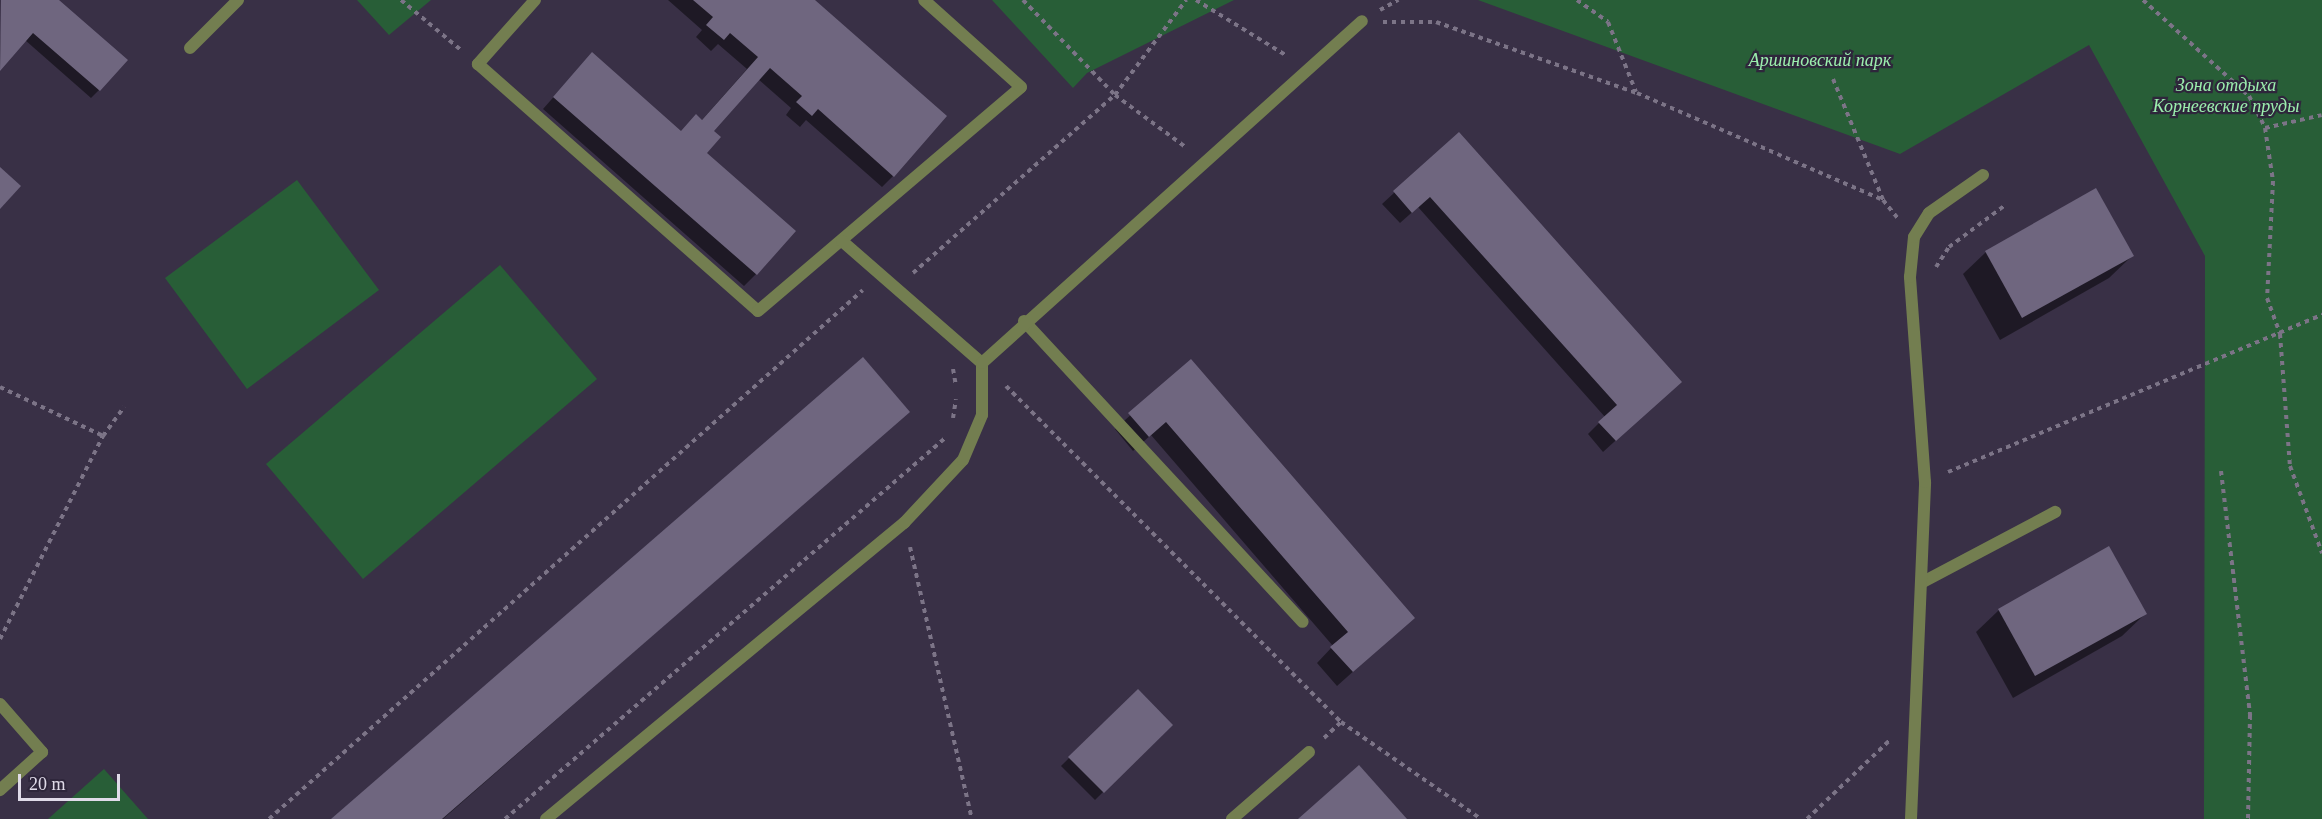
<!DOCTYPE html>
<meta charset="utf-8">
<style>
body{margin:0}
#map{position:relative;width:2322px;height:819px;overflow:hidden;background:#393046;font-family:"Times New Roman",serif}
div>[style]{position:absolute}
.green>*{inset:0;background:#285e37}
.shadow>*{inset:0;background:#0007}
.building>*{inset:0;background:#6f667f}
.path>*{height:4px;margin-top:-2px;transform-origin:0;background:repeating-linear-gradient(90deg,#7c7487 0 4.5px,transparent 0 9px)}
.service>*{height:12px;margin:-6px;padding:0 6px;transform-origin:6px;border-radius:6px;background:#737e50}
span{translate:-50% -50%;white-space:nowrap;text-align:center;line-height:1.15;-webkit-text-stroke:4.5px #2e263b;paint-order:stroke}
.park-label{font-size:18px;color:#9beead;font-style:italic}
.scale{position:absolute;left:18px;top:774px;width:102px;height:27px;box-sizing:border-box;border:3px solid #e0dbe9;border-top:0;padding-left:8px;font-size:18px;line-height:21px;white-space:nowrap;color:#e0dbe9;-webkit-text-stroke:4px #2e263b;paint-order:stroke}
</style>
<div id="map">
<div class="green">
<i style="clip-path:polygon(357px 0,431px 0,389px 35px)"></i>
<i style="clip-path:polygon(992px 0,1234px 0,1087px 73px,1073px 88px)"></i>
<i style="clip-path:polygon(1478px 0,2322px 0,2322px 819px,2204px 819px,2205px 256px,2089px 45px,1900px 154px)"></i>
<i style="clip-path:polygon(297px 180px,379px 290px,247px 389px,165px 278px)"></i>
<i style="clip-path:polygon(500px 265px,597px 379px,363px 579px,266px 464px)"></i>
<i style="clip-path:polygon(104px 769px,148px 819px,48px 819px)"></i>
</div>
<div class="shadow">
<i style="clip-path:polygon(2px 0,57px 0,99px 90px,91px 98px,25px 40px,0 69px)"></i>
<i style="clip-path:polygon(668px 0,813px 0,893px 176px,882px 187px,806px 120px,800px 127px,786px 115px,791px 108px,758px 79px,712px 131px,705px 153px,756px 274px,744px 286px,543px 109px,581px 66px,681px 132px,701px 121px,747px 69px,718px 44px,711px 51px,696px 37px,702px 30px)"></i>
<i style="clip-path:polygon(1458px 134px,1668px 393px,1603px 452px,1588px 434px,1605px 417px,1418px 207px,1400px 223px,1382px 204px)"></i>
<i style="clip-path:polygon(1986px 252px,2132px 256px,2109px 278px,2000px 340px,1963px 274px)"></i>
<i style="clip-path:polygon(1191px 361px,1413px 618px,1337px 686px,1317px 663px,1333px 646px,1151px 435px,1133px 451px,1115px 429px)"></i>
<i style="clip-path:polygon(908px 412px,443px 819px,333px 819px)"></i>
<i style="clip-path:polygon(1999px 610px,2145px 614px,2122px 636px,2013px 698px,1976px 632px)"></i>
<i style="clip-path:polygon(1137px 691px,1171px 725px,1095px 800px,1061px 766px)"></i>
</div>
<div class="building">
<i style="clip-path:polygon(1px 0,59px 0,128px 60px,100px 91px,33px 33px,0 71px)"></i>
<i style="clip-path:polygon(693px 0,815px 0,947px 116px,894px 177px,818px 109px,812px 116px,796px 102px,802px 96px,770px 68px,714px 131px,721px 137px,707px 153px,796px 231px,757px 275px,553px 97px,592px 52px,681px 131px,696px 114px,702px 120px,758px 57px,730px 33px,724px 40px,706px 25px,713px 17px)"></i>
<i style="clip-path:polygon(1459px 132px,1682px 382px,1616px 441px,1598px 422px,1617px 405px,1430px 197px,1412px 213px,1393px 191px)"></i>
<i style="clip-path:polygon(0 167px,21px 186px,0 209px)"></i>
<i style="clip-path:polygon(2096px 188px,2134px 256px,2022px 318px,1985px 251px)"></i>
<i style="clip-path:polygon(863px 357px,910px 412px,442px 819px,331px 819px)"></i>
<i style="clip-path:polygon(1191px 359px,1415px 618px,1353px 672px,1330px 647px,1348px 632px,1166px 422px,1149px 437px,1128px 413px)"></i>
<i style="clip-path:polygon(2109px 546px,2147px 614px,2035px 676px,1998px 609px)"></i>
<i style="clip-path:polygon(1138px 689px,1173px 725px,1104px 793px,1068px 757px)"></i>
<i style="clip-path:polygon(1359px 765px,1407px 819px,1298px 819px)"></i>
</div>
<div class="path">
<i style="left:401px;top:0;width:78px;rotate:39.8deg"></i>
<i style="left:1023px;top:0;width:132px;rotate:45.9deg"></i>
<i style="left:1115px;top:95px;width:89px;rotate:36.4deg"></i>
<i style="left:1196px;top:0;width:107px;rotate:31.6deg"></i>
<i style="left:1577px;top:0;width:38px;rotate:35deg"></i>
<i style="left:1608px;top:22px;width:75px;rotate:68.2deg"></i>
<i style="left:2143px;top:0;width:143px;rotate:42.2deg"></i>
<i style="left:2249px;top:96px;width:36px;rotate:63deg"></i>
<i style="left:2265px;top:128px;width:54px;rotate:81.4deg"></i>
<i style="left:2273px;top:181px;width:117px;rotate:92.9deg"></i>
<i style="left:2267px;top:298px;width:38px;rotate:70deg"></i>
<i style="left:2280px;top:334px;width:132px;rotate:85.7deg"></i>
<i style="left:2290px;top:466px;width:93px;rotate:69.8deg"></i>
<i style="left:1380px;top:10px;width:21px;rotate:-29deg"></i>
<i style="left:1383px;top:22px;width:53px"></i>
<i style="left:1436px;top:22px;width:213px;rotate:19.5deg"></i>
<i style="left:1637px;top:93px;width:268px;rotate:23.5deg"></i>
<i style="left:1883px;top:200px;width:26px;rotate:51deg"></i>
<i style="left:1833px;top:79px;width:131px;rotate:67.5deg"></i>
<i style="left:2265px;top:128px;width:58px;rotate:-12.8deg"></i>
<i style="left:1936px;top:267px;width:24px;rotate:-57deg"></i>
<i style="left:1949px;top:247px;width:69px;rotate:-36.7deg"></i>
<i style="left:913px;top:273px;width:269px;rotate:-41.4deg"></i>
<i style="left:1115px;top:95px;width:119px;rotate:-53.2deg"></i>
<i style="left:953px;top:369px;width:17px;rotate:80deg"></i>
<i style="left:1006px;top:386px;width:474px;rotate:45.1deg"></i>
<i style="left:1341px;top:722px;width:170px;rotate:34.7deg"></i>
<i style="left:0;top:387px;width:114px;rotate:25.4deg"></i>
<i style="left:953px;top:418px;width:19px;rotate:-81deg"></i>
<i style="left:2221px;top:471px;width:246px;rotate:83.2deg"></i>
<i style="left:2250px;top:715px;width:104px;rotate:91.1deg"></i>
<i style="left:1948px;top:472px;width:406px;rotate:-22.8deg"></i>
<i style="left:910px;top:547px;width:279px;rotate:77.2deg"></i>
<i style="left:0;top:639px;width:228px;rotate:-63.1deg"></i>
<i style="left:103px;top:436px;width:36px;rotate:-54deg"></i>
<i style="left:1324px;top:738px;width:23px;rotate:-43deg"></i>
<i style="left:269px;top:819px;width:795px;rotate:-41.69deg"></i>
<i style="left:505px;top:819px;width:581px;rotate:-40.88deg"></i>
<i style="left:1807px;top:819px;width:116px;rotate:-43.6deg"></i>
</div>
<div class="service">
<i style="left:535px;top:0;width:86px;rotate:131.7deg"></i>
<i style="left:478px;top:64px;width:373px;rotate:41.4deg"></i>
<i style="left:758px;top:311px;width:345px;rotate:-40.4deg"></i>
<i style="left:1021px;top:87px;width:130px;rotate:-138.1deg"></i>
<i style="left:190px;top:48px;width:68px;rotate:-45deg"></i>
<i style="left:842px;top:241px;width:186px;rotate:41.1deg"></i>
<i style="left:1024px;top:321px;width:410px;rotate:47.2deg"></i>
<i style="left:1921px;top:583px;width:152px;rotate:-27.9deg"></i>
<i style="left:0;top:704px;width:64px;rotate:48.8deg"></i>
<i style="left:42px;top:752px;width:57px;rotate:137.9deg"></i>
<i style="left:546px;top:819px;width:465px;rotate:-39.6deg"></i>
<i style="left:904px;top:523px;width:86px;rotate:-46.9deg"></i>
<i style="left:963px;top:460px;width:49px;rotate:-67.1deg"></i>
<i style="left:982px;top:415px;width:52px;rotate:-90deg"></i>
<i style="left:982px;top:363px;width:511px;rotate:-41.99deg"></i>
<i style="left:1232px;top:819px;width:102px;rotate:-41deg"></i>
<i style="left:1911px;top:819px;width:337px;rotate:-87.6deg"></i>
<i style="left:1925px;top:482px;width:206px;rotate:-94.2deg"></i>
<i style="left:1910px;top:277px;width:40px;rotate:-84.3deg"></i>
<i style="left:1914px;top:237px;width:28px;rotate:-58deg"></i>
<i style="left:1929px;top:213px;width:66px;rotate:-35.1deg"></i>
</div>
<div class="park-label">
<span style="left:1820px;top:60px">Аршиновский парк</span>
<span style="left:2226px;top:96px">Зона отдыха<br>Корнеевские пруды</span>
</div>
<div class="scale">20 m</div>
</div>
